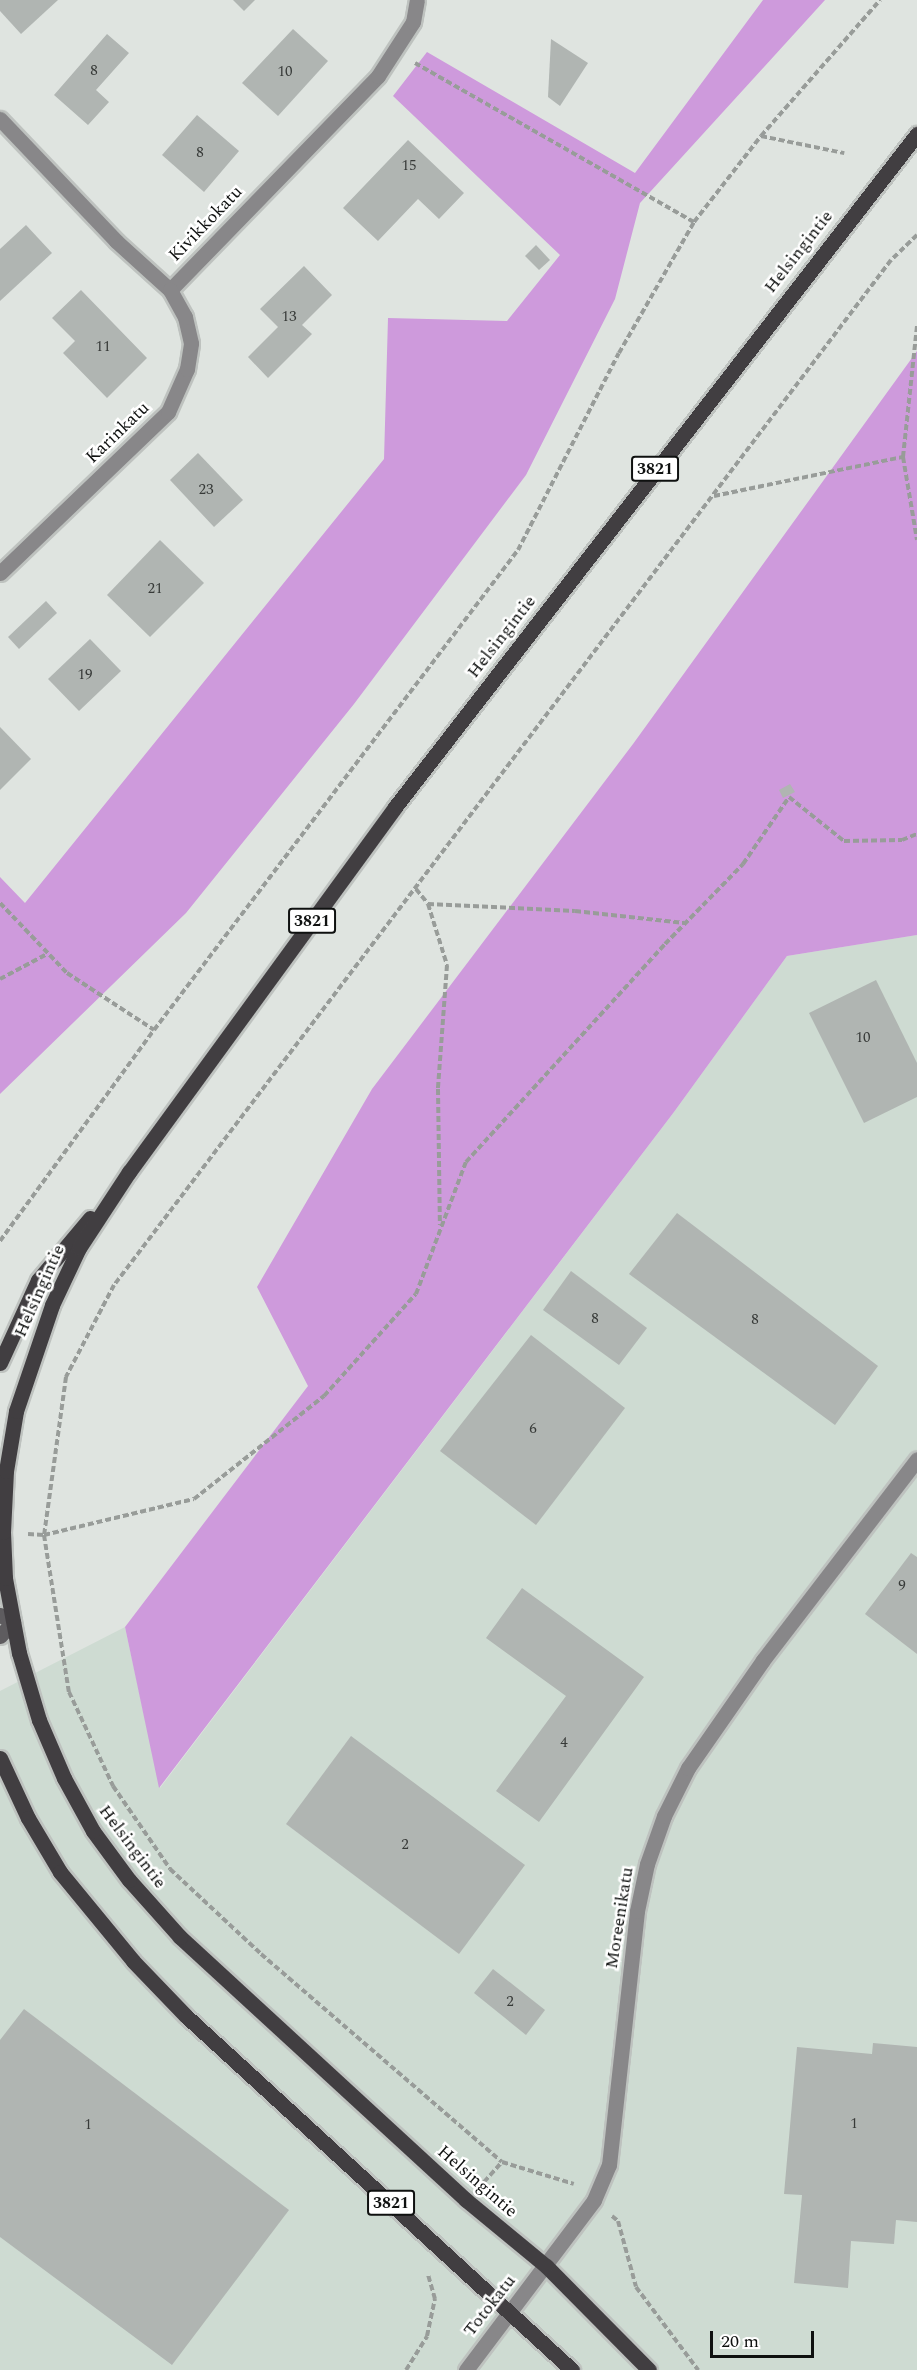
<!DOCTYPE html>
<style>
body{margin:0}
#map{position:relative;width:917px;height:2370px;overflow:hidden;background:#dfe4e0;font-family:Spectral,serif}
div>[style]{position:absolute}
.built>*{inset:0;background:#cedbd2}
.forest>*{inset:0;background:#ce9adc}
.building>*{inset:0;background:#b0b5b2}
.path>*{height:4px;margin-top:-2px;transform-origin:0;background:repeating-linear-gradient(90deg,#989c99 0 6px,transparent 0 9px)}
.roads{filter:drop-shadow(2px 0 #bec2bf) drop-shadow(-2px 0 #bec2bf) drop-shadow(0 2px #bec2bf) drop-shadow(0 -2px #bec2bf)}
.minor>*{height:15px;margin:-7.5px;padding:0 7.5px;transform-origin:7.5px;border-radius:7.5px;background:#888789}
.secondary>*{height:15px;margin:-7.5px;padding:0 7.5px;transform-origin:7.5px;border-radius:7.5px;background:#5e5c5f}
.primary>*{height:15px;margin:-7.5px;padding:0 7.5px;transform-origin:7.5px;border-radius:7.5px;background:#413e41}
span{translate:-50% -50%;white-space:nowrap;text-align:center;line-height:1.15;-webkit-text-stroke:5px #fff;paint-order:stroke}
.number-label{font-size:15px;color:#373a38}
.number-label span{-webkit-text-stroke-width:0}
.shield-label span{padding:2px 4px;background:#fff;border:2px solid;border-radius:4px;-webkit-text-stroke-width:0}
.shield-label{font-size:16px;color:#0f1110;font-weight:700}
.street-label{font-size:18px;color:#0f1110}
.scale{position:absolute;left:710px;top:2331px;width:104px;height:27px;box-sizing:border-box;border:3px solid #0f1110;border-top:0;padding-left:8px;font-size:18px;line-height:21px;white-space:nowrap;color:#0f1110;-webkit-text-stroke:4px #fff;paint-order:stroke}
</style>
<div id="map">
<div class="built">
<i style="clip-path:polygon(917px 935px,917px 2370px,0 2370px,0 1691px,125px 1627px,160px 1788px,674px 1112px,787px 956px)"></i>
</div>
<div class="forest">
<i style="clip-path:polygon(763px 0,825px 0,640px 203px,615px 299px,526px 475px,354px 704px,186px 913px,0 1094px,0 877px,25px 903px,384px 459px,388px 318px,507px 321px,560px 255px,393px 96px,427px 52px,635px 173px)"></i>
<i style="clip-path:polygon(917px 351px,917px 935px,787px 956px,674px 1112px,159px 1788px,125px 1627px,308px 1386px,257px 1287px,372px 1089px,633px 744px)"></i>
</div>
<div class="building">
<i style="clip-path:polygon(0 0,58px 0,21px 34px,0 11px)"></i>
<i style="clip-path:polygon(233px 0,255px 0,244px 11px)"></i>
<i style="clip-path:polygon(293px 29px,328px 61px,278px 116px,242px 83px)"></i>
<i style="clip-path:polygon(107px 34px,129px 53px,96px 90px,109px 102px,88px 125px,54px 95px)"></i>
<i style="clip-path:polygon(551px 39px,588px 63px,560px 106px,548px 97px)"></i>
<i style="clip-path:polygon(197px 115px,239px 151px,204px 192px,162px 155px)"></i>
<i style="clip-path:polygon(408px 140px,464px 193px,439px 219px,418px 199px,378px 241px,343px 208px)"></i>
<i style="clip-path:polygon(26px 225px,52px 253px,0 301px,0 249px)"></i>
<i style="clip-path:polygon(536px 245px,550px 260px,539px 270px,525px 256px)"></i>
<i style="clip-path:polygon(304px 266px,332px 295px,302px 325px,312px 334px,268px 378px,248px 357px,278px 327px,260px 309px)"></i>
<i style="clip-path:polygon(81px 290px,147px 358px,107px 398px,63px 353px,75px 341px,52px 318px)"></i>
<i style="clip-path:polygon(198px 453px,243px 500px,214px 527px,170px 480px)"></i>
<i style="clip-path:polygon(160px 540px,204px 583px,150px 637px,107px 595px)"></i>
<i style="clip-path:polygon(46px 601px,57px 613px,19px 649px,8px 637px)"></i>
<i style="clip-path:polygon(90px 639px,121px 671px,79px 711px,48px 679px)"></i>
<i style="clip-path:polygon(0 727px,31px 759px,0 790px)"></i>
<i style="clip-path:polygon(790px 784px,795px 792px,783px 798px,779px 790px)"></i>
<i style="clip-path:polygon(876px 980px,917px 1063px,917px 1097px,864px 1123px,809px 1013px)"></i>
<i style="clip-path:polygon(677px 1213px,878px 1366px,835px 1425px,629px 1274px)"></i>
<i style="clip-path:polygon(571px 1271px,647px 1328px,619px 1365px,543px 1310px)"></i>
<i style="clip-path:polygon(531px 1335px,625px 1408px,536px 1525px,440px 1451px)"></i>
<i style="clip-path:polygon(911px 1553px,917px 1557px,917px 1654px,865px 1614px)"></i>
<i style="clip-path:polygon(522px 1588px,644px 1677px,539px 1822px,496px 1791px,566px 1696px,486px 1638px)"></i>
<i style="clip-path:polygon(351px 1736px,525px 1865px,459px 1954px,286px 1824px)"></i>
<i style="clip-path:polygon(493px 1969px,545px 2010px,526px 2035px,474px 1993px)"></i>
<i style="clip-path:polygon(24px 2009px,289px 2210px,172px 2365px,0 2237px,0 2040px)"></i>
<i style="clip-path:polygon(873px 2043px,917px 2047px,917px 2222px,896px 2220px,894px 2244px,851px 2241px,848px 2288px,794px 2283px,802px 2195px,784px 2194px,797px 2047px,872px 2054px)"></i>
</div>
<div class="path">
<i style="left:415px;top:63px;width:321px;rotate:29.7deg"></i>
<i style="left:761px;top:136px;width:85px;rotate:11.6deg"></i>
<i style="left:917px;top:235px;width:36px;rotate:136deg"></i>
<i style="left:891px;top:260px;width:1286px;rotate:127.16deg"></i>
<i style="left:114px;top:1285px;width:104px;rotate:117.6deg"></i>
<i style="left:66px;top:1377px;width:160px;rotate:97.9deg"></i>
<i style="left:44px;top:1535px;width:154px;rotate:-13.5deg"></i>
<i style="left:194px;top:1499px;width:166px;rotate:-38.4deg"></i>
<i style="left:324px;top:1396px;width:137px;rotate:-48deg"></i>
<i style="left:416px;top:1294px;width:141px;rotate:-69.3deg"></i>
<i style="left:466px;top:1162px;width:295px;rotate:-47.6deg"></i>
<i style="left:665px;top:944px;width:112px;rotate:-45.7deg"></i>
<i style="left:743px;top:864px;width:81px;rotate:-55.5deg"></i>
<i style="left:789px;top:797px;width:70px;rotate:38.7deg"></i>
<i style="left:844px;top:841px;width:58px;rotate:-1deg"></i>
<i style="left:902px;top:840px;width:16px;rotate:-22deg"></i>
<i style="left:917px;top:326px;width:132px;rotate:96.1deg"></i>
<i style="left:903px;top:457px;width:84px;rotate:80.4deg"></i>
<i style="left:714px;top:496px;width:193px;rotate:-11.7deg"></i>
<i style="left:416px;top:889px;width:19px;rotate:51deg"></i>
<i style="left:428px;top:904px;width:64px;rotate:72.7deg"></i>
<i style="left:447px;top:965px;width:124px;rotate:94.2deg"></i>
<i style="left:438px;top:1089px;width:136px;rotate:89.2deg"></i>
<i style="left:0;top:903px;width:97px;rotate:46.3deg"></i>
<i style="left:67px;top:973px;width:104px;rotate:33.2deg"></i>
<i style="left:428px;top:904px;width:147px;rotate:2.7deg"></i>
<i style="left:575px;top:911px;width:110px;rotate:6.3deg"></i>
<i style="left:0;top:979px;width:53px;rotate:-28deg"></i>
<i style="left:0;top:1241px;width:261px;rotate:-53.9deg"></i>
<i style="left:154px;top:1030px;width:602px;rotate:-52.83deg"></i>
<i style="left:518px;top:550px;width:221px;rotate:-62.9deg"></i>
<i style="left:619px;top:353px;width:151px;rotate:-60.2deg"></i>
<i style="left:694px;top:222px;width:109px;rotate:-52.1deg"></i>
<i style="left:761px;top:136px;width:181px;rotate:-48.8deg"></i>
<i style="left:28px;top:1534px;width:16px;rotate:4deg"></i>
<i style="left:44px;top:1535px;width:159px;rotate:81deg"></i>
<i style="left:69px;top:1692px;width:104px;rotate:64.9deg"></i>
<i style="left:113px;top:1786px;width:101px;rotate:55.5deg"></i>
<i style="left:170px;top:1869px;width:125px;rotate:43deg"></i>
<i style="left:261px;top:1954px;width:318px;rotate:40.8deg"></i>
<i style="left:502px;top:2162px;width:75px;rotate:17deg"></i>
<i style="left:484px;top:2182px;width:27px;rotate:-48deg"></i>
<i style="left:612px;top:2216px;width:8px;rotate:40deg"></i>
<i style="left:618px;top:2221px;width:68px;rotate:74.7deg"></i>
<i style="left:636px;top:2287px;width:104px;rotate:53.2deg"></i>
<i style="left:406px;top:2370px;width:40px;rotate:-58deg"></i>
<i style="left:427px;top:2336px;width:38px;rotate:-78deg"></i>
<i style="left:435px;top:2299px;width:26px;rotate:-106deg"></i>
</div>
<div class="roads">
<div class="minor">
<i style="left:0;top:119px;width:168px;rotate:46.4deg"></i>
<i style="left:116px;top:241px;width:73px;rotate:42.2deg"></i>
<i style="left:170px;top:290px;width:298px;rotate:-45.8deg"></i>
<i style="left:378px;top:76px;width:64px;rotate:-57.1deg"></i>
<i style="left:413px;top:22px;width:22px;rotate:-80deg"></i>
<i style="left:0;top:573px;width:233px;rotate:-43.8deg"></i>
<i style="left:168px;top:412px;width:47px;rotate:-66.2deg"></i>
<i style="left:187px;top:369px;width:26px;rotate:-81deg"></i>
<i style="left:191px;top:343px;width:27px;rotate:-103deg"></i>
<i style="left:185px;top:317px;width:31px;rotate:-119deg"></i>
<i style="left:466px;top:2370px;width:213px;rotate:-53deg"></i>
<i style="left:594px;top:2200px;width:38px;rotate:-67deg"></i>
<i style="left:609px;top:2165px;width:256px;rotate:-83.7deg"></i>
<i style="left:637px;top:1911px;width:48px;rotate:-78deg"></i>
<i style="left:647px;top:1864px;width:51px;rotate:-70.5deg"></i>
<i style="left:664px;top:1816px;width:54px;rotate:-63.4deg"></i>
<i style="left:688px;top:1768px;width:131px;rotate:-55.2deg"></i>
<i style="left:763px;top:1660px;width:253px;rotate:-52.5deg"></i>
</div>
<div class="secondary">
<i style="left:0;top:1615px;width:15px;rotate:28deg"></i>
<i style="left:13px;top:1622px;width:19px;rotate:133deg"></i>
</div>
<div class="primary">
<i style="left:0;top:1363px;width:91px;rotate:-65.4deg"></i>
<i style="left:38px;top:1280px;width:81px;rotate:-50deg"></i>
<i style="left:0;top:1758px;width:66px;rotate:65deg"></i>
<i style="left:28px;top:1818px;width:63px;rotate:59.3deg"></i>
<i style="left:60px;top:1872px;width:115px;rotate:50.6deg"></i>
<i style="left:133px;top:1961px;width:76px;rotate:46.1deg"></i>
<i style="left:186px;top:2016px;width:524px;rotate:42.52deg"></i>
<i style="left:649px;top:2370px;width:146px;rotate:-134.7deg"></i>
<i style="left:546px;top:2266px;width:104px;rotate:-140.5deg"></i>
<i style="left:466px;top:2200px;width:389px;rotate:-137.4deg"></i>
<i style="left:180px;top:1937px;width:76px;rotate:-131.8deg"></i>
<i style="left:129px;top:1880px;width:61px;rotate:-126.3deg"></i>
<i style="left:93px;top:1831px;width:60px;rotate:-118.7deg"></i>
<i style="left:64px;top:1778px;width:63px;rotate:-113.3deg"></i>
<i style="left:39px;top:1720px;width:70px;rotate:-106.6deg"></i>
<i style="left:19px;top:1653px;width:76px;rotate:-100.6deg"></i>
<i style="left:5px;top:1578px;width:46px;rotate:-92.5deg"></i>
<i style="left:3px;top:1532px;width:61px;rotate:-87.2deg"></i>
<i style="left:6px;top:1471px;width:61px;rotate:-80.5deg"></i>
<i style="left:16px;top:1411px;width:112px;rotate:-71.2deg"></i>
<i style="left:52px;top:1305px;width:63px;rotate:-64.7deg"></i>
<i style="left:79px;top:1248px;width:91px;rotate:-56.7deg"></i>
<i style="left:129px;top:1172px;width:452px;rotate:-53.9deg"></i>
<i style="left:395px;top:807px;width:852px;rotate:-52.2deg"></i>
</div>
</div>
<div class="number-label">
<span style="left:94px;top:71px">8</span>
<span style="left:285px;top:72px">10</span>
<span style="left:200px;top:153px">8</span>
<span style="left:409px;top:166px">15</span>
<span style="left:289px;top:317px">13</span>
<span style="left:103px;top:347px">11</span>
<span style="left:206px;top:490px">23</span>
<span style="left:155px;top:589px">21</span>
<span style="left:85px;top:675px">19</span>
<span style="left:863px;top:1038px">10</span>
<span style="left:595px;top:1319px">8</span>
<span style="left:755px;top:1320px">8</span>
<span style="left:533px;top:1429px">6</span>
<span style="left:902px;top:1586px">9</span>
<span style="left:564px;top:1743px">4</span>
<span style="left:405px;top:1845px">2</span>
<span style="left:510px;top:2002px">2</span>
<span style="left:854px;top:2124px">1</span>
<span style="left:88px;top:2125px">1</span>
</div>
<div class="shield-label">
<span style="left:655px;top:469px">3821</span>
<span style="left:312px;top:921px">3821</span>
<span style="left:391px;top:2203px">3821</span>
</div>
<div class="street-label">
<span style="left:206px;top:224px;rotate:-46deg">Kivikkokatu</span>
<span style="left:799px;top:252px;rotate:-52deg">Helsingintie</span>
<span style="left:118px;top:433px;rotate:-44deg">Karinkatu</span>
<span style="left:502px;top:637px;rotate:-52deg">Helsingintie</span>
<span style="left:40px;top:1291px;rotate:-66deg">Helsingintie</span>
<span style="left:132px;top:1847px;rotate:53deg">Helsingintie</span>
<span style="left:620px;top:1918px;rotate:-81deg">Moreenikatu</span>
<span style="left:477px;top:2182px;rotate:41deg">Helsingintie</span>
<span style="left:490px;top:2306px;rotate:-52deg">Totokatu</span>
</div>
<div class="scale">20 m</div>
</div>
